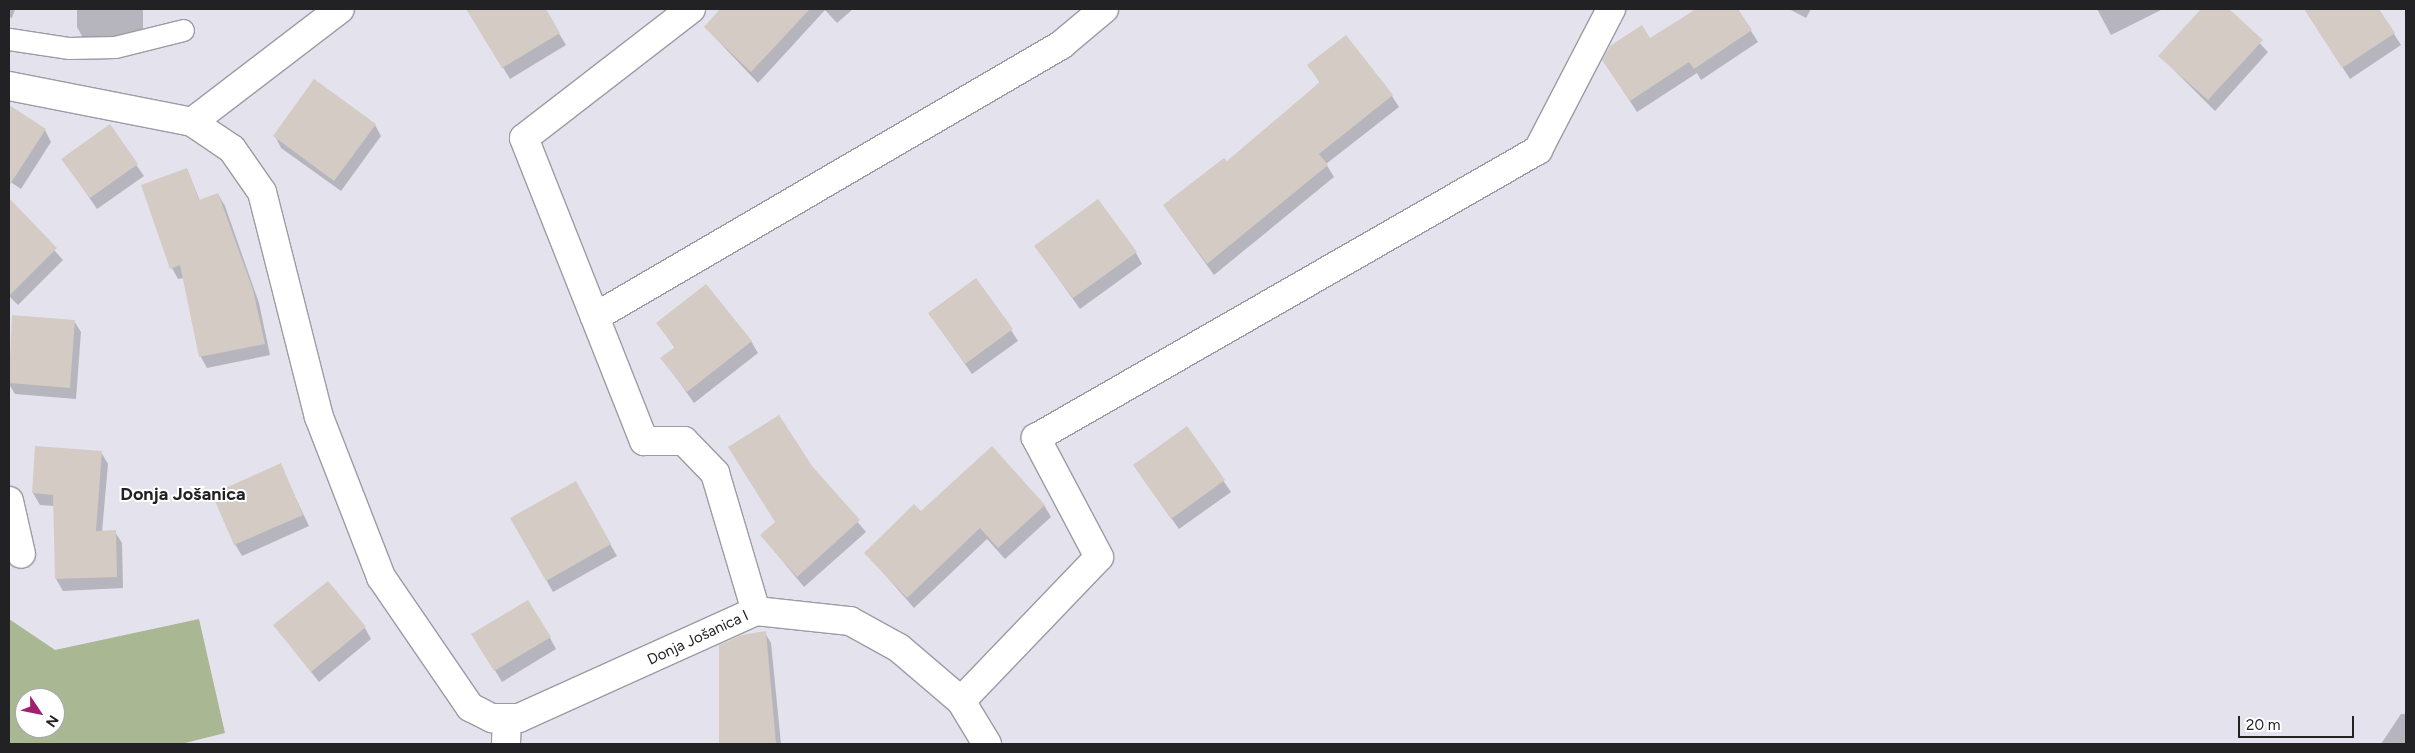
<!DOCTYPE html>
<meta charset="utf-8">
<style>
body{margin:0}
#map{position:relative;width:2415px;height:753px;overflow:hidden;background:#e4e3ed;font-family:Figtree,sans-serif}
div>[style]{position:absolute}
.green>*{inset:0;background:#a9b793}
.shadow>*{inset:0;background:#0003}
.building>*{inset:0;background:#d3cbc4}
.roads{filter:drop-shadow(1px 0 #9c9ba4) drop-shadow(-1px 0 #9c9ba4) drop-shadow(0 1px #9c9ba4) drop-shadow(0 -1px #9c9ba4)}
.lane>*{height:21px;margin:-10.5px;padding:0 10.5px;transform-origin:10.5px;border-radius:10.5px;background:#fff}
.street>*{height:28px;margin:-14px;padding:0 14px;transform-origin:14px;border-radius:14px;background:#fff}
span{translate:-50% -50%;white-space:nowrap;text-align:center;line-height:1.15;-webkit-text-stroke:4px #fff;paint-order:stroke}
.street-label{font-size:15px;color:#222225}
.quarter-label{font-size:18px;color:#222225;font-weight:700}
.frame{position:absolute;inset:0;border:10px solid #222225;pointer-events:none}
.north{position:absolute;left:15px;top:688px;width:50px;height:50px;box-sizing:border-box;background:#fff;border:1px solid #a7a7a8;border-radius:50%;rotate:124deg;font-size:14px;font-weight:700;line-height:20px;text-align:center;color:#222225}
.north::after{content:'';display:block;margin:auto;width:18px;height:22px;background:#a11f6f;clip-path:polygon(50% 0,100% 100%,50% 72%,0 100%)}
.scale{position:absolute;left:2238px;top:716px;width:116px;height:22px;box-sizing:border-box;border:2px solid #222225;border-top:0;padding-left:6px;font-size:15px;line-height:18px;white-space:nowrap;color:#222225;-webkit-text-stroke:4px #fff;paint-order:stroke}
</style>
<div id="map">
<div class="green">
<i style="clip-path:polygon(evenodd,9px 619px,55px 650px,199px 619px,225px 733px,181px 744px,9px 744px,9px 619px,25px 698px,55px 698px,55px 728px,25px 728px,25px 698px)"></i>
</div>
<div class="shadow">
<i style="clip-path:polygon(9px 9px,15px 9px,12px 18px,9px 17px)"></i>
<i style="clip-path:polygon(77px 9px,143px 9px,143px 38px,83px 38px,77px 27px)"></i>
<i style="clip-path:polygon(467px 9px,544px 9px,566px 45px,510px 79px)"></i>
<i style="clip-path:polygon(722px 9px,853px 9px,837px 23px,825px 10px,758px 83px,705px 27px)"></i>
<i style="clip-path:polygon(1698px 9px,1737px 9px,1758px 42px,1701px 80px,1697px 73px,1637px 112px,1611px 72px)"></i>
<i style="clip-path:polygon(1789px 9px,1811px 9px,1806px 18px)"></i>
<i style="clip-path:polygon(2097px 9px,2163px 9px,2111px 35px)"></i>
<i style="clip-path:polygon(2202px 9px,2227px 9px,2268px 52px,2215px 111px,2160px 56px)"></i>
<i style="clip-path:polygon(2305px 9px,2378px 9px,2401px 45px,2350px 79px)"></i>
<i style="clip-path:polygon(1309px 65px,1392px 96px,1399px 107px,1326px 164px,1334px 177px,1214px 275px,1164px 206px,1226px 163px,1320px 83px)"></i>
<i style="clip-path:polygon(9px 107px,45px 130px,51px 142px,21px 189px,9px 181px)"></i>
<i style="clip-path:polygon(375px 125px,381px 136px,341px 191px,281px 148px,275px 136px)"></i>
<i style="clip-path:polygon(109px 126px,144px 176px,97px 209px,63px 159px)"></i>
<i style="clip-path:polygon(187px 169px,200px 201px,218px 194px,225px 206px,259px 303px,270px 355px,207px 368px,201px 357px,184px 278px,178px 279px,172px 268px)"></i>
<i style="clip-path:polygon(18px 210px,63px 260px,18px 305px,9px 296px,9px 219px)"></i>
<i style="clip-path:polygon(1136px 253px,1142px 264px,1080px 309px,1043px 257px)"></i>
<i style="clip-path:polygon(929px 313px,1011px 330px,1018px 341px,972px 374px)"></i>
<i style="clip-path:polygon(13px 317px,74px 321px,81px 332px,76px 399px,15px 394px,9px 384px)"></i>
<i style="clip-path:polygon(658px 324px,751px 341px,758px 353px,694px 403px,662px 358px,675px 348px)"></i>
<i style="clip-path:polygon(1187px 428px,1231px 492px,1179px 529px,1141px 476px)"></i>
<i style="clip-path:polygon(36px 447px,101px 452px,108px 464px,102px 532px,115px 532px,122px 543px,123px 588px,63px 591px,56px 579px,54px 506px,40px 505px,33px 493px)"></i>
<i style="clip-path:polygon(280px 465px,309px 526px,242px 556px,235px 544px)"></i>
<i style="clip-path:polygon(811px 467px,866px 532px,804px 587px,761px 535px,776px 522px)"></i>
<i style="clip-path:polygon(575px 483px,617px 556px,553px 592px,512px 519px)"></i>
<i style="clip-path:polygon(1044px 505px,1051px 517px,1005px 559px,987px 539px,914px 608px,866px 553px,921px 513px)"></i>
<i style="clip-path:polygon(275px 626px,365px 628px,371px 639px,319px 682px)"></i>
<i style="clip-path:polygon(765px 633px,771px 643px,781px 744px,720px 744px,720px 646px)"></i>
<i style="clip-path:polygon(473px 634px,550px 638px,556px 649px,502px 682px)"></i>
<i style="clip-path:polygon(2401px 714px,2406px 714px,2406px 744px,2381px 744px)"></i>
</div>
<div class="building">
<i style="clip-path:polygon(466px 9px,546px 9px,560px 33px,502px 68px)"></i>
<i style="clip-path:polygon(720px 9px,810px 9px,751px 72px,704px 27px)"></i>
<i style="clip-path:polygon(1696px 9px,1738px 9px,1752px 30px,1694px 69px,1689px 62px,1630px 101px,1602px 60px,1610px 46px,1642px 25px,1650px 38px)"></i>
<i style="clip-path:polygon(2201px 9px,2229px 9px,2263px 40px,2208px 100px,2158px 56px)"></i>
<i style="clip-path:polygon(2304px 9px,2379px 9px,2395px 33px,2342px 68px)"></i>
<i style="clip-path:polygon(1346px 35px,1393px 95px,1319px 154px,1328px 165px,1207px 264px,1163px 205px,1224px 158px,1227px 161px,1320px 82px,1307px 65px)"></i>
<i style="clip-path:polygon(314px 79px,376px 124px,334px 181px,273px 136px)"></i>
<i style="clip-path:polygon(9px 105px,46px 129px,9px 186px)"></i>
<i style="clip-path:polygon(110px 124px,138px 164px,90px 198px,61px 159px)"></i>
<i style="clip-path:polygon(187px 168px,199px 200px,218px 193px,253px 290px,265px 344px,199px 357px,180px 265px,170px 269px,141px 185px)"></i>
<i style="clip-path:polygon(9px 198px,57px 248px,9px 296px)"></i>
<i style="clip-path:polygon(1098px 199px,1137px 252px,1073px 298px,1034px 246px)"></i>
<i style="clip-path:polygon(976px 278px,1013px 329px,965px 364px,928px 313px)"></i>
<i style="clip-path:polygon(706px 284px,752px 341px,687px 392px,660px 358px,675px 347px,656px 323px)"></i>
<i style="clip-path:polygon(12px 315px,75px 320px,70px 388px,9px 383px)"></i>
<i style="clip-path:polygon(779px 415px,812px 466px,860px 520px,797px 577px,760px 535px,775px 522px,728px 447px)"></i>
<i style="clip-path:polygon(1187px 426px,1225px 480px,1171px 519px,1133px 465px)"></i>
<i style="clip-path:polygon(35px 446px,102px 451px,96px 531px,116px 530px,117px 577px,55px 579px,53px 495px,32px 493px)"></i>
<i style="clip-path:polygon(992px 446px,1045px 505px,998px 548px,980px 528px,907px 598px,864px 553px,914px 504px,921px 511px)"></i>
<i style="clip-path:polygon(281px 463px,303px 515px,234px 545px,212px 494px)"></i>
<i style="clip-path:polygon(576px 481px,611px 544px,546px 581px,510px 518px)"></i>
<i style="clip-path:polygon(328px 581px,366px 627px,311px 672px,273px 625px)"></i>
<i style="clip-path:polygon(528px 600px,551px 637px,494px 671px,471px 634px)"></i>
<i style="clip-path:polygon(766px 631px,776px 744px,719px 744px,719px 645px,742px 635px)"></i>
</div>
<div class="roads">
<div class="lane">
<i style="left:9px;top:39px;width:61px;rotate:8.5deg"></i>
<i style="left:69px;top:48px;width:46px;rotate:-1.2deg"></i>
<i style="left:115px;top:47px;width:70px;rotate:-14deg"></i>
</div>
<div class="street">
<i style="left:691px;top:9px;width:211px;rotate:142.3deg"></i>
<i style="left:524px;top:138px;width:326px;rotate:68.4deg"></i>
<i style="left:644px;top:441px;width:40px"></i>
<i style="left:684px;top:441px;width:45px;rotate:45.9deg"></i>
<i style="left:715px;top:473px;width:144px;rotate:73.5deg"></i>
<i style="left:9px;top:86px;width:187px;rotate:11.1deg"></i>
<i style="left:192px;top:122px;width:48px;rotate:34deg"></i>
<i style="left:232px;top:149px;width:52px;rotate:55.1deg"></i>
<i style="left:262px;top:192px;width:232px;rotate:75.8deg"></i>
<i style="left:319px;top:417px;width:172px;rotate:68.8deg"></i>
<i style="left:381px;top:577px;width:158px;rotate:55.6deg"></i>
<i style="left:470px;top:707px;width:25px;rotate:27deg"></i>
<i style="left:492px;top:718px;width:27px"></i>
<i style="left:519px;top:718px;width:260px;rotate:-24.3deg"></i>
<i style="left:756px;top:611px;width:95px;rotate:6.1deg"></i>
<i style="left:850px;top:621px;width:56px;rotate:28.9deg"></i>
<i style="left:899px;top:648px;width:82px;rotate:40.5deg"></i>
<i style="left:961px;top:701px;width:50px;rotate:58.8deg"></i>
<i style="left:192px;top:122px;width:186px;rotate:-37.4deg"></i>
<i style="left:595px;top:317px;width:540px;rotate:-30.27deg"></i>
<i style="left:1061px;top:45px;width:56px;rotate:-39.9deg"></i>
<i style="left:9px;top:501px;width:54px;rotate:77.2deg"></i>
<i style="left:961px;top:701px;width:199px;rotate:-46.2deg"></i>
<i style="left:1099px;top:557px;width:135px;rotate:-117.9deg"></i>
<i style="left:1036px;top:438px;width:579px;rotate:-29.84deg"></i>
<i style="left:1538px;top:150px;width:159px;rotate:-62.6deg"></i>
<i style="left:506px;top:744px;width:26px;rotate:-88deg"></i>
</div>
</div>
<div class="street-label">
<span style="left:698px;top:638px;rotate:-25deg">Donja Jošanica I</span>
</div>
<div class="quarter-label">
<span style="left:183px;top:494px">Donja Jošanica</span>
</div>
<div class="frame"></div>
<div class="north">N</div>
<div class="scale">20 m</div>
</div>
